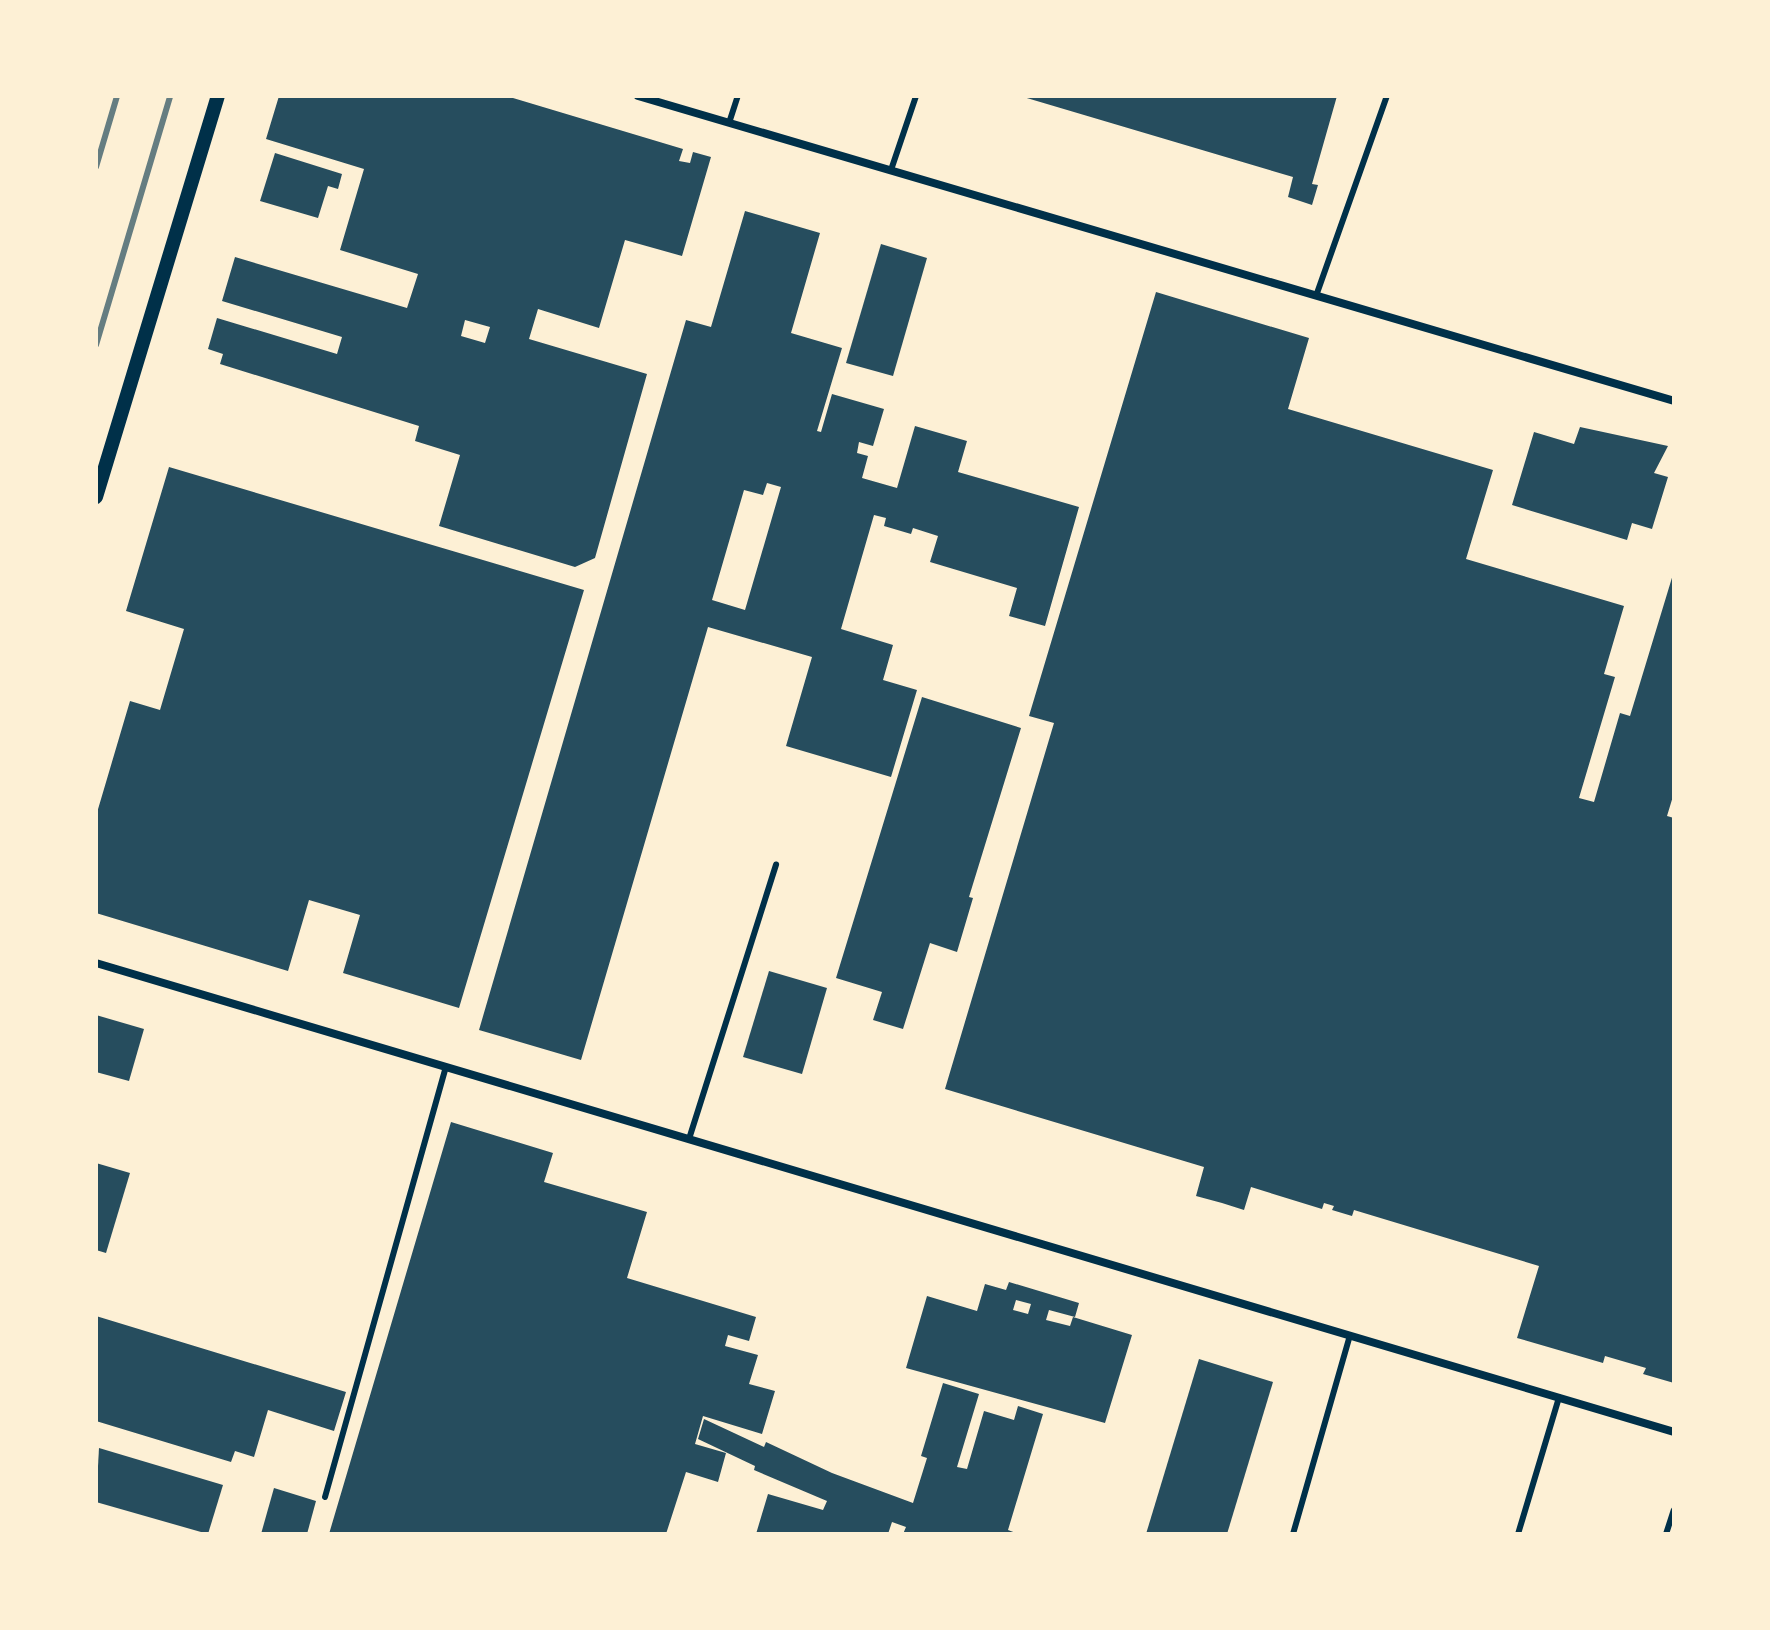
<!DOCTYPE html>
<style>
body{margin:0}
#map{position:relative;width:1770px;height:1630px;overflow:hidden;background:#fdf0d5;font-family:"Varela Round",sans-serif}
div>[style]{position:absolute}
.building>*{inset:0;background:#264d5e}
.service>*{height:6px;margin:-3px;padding:0 3px;transform-origin:3px;border-radius:3px;background:#003049}
.minor>*{height:8px;margin:-4px;padding:0 4px;transform-origin:4px;border-radius:4px;background:#003049}
.tertiary>*{height:14px;margin:-7px;padding:0 7px;transform-origin:7px;border-radius:7px;background:#003049}
.rail>*{height:6px;margin:-3px;padding:0 3px;transform-origin:3px;border-radius:3px;background:#657d81}
span{translate:-50% -50%;white-space:nowrap;text-align:center;line-height:1.15;-webkit-text-stroke:7px #fdf0d5;paint-order:stroke}
.frame{position:absolute;inset:0;border:98px solid #fdf0d5;pointer-events:none}
</style>
<div id="map">
<div class="building">
<i style="clip-path:polygon(evenodd,279px 96px,506px 96px,683px 149px,679px 161px,690px 163px,693px 152px,711px 157px,682px 256px,625px 240px,599px 328px,538px 309px,529px 339px,647px 374px,595px 558px,575px 567px,439px 526px,460px 455px,415px 441px,419px 426px,220px 364px,223px 354px,208px 349px,217px 318px,337px 354px,342px 337px,222px 301px,235px 257px,407px 308px,418px 274px,340px 250px,364px 169px,266px 139px,279px 96px,465px 320px,490px 327px,485px 343px,461px 336px,465px 320px)"></i>
<i style="clip-path:polygon(1020px 96px,1337px 96px,1312px 184px,1318px 185px,1312px 205px,1288px 197px,1293px 177px)"></i>
<i style="clip-path:polygon(275px 153px,342px 174px,338px 189px,328px 186px,318px 218px,260px 201px)"></i>
<i style="clip-path:polygon(evenodd,745px 211px,820px 233px,791px 333px,842px 348px,817px 431px,821px 432px,832px 394px,884px 409px,873px 446px,859px 442px,857px 453px,868px 456px,862px 478px,897px 488px,915px 426px,967px 441px,958px 472px,1079px 507px,1045px 626px,1009px 616px,1017px 588px,930px 562px,938px 536px,913px 528px,911px 534px,884px 526px,886px 518px,874px 515px,841px 629px,893px 645px,883px 680px,917px 690px,891px 777px,786px 746px,812px 657px,708px 627px,581px 1060px,479px 1030px,686px 320px,711px 327px,745px 211px,767px 483px,781px 487px,745px 610px,712px 600px,744px 490px,763px 495px,767px 483px)"></i>
<i style="clip-path:polygon(881px 244px,927px 258px,893px 376px,846px 363px)"></i>
<i style="clip-path:polygon(1156px 292px,1309px 338px,1288px 409px,1493px 470px,1466px 559px,1624px 606px,1604px 674px,1615px 677px,1579px 798px,1594px 802px,1620px 713px,1630px 716px,1674px 571px,1674px 793px,1667px 816px,1674px 818px,1674px 1383px,1643px 1374px,1646px 1368px,1605px 1356px,1603px 1363px,1517px 1338px,1539px 1266px,1354px 1210px,1352px 1216px,1332px 1210px,1334px 1206px,1324px 1203px,1322px 1209px,1251px 1187px,1244px 1210px,1222px 1203px,1196px 1196px,1204px 1167px,945px 1089px,1054px 723px,1029px 716px)"></i>
<i style="clip-path:polygon(1580px 427px,1668px 446px,1654px 473px,1668px 477px,1652px 529px,1632px 523px,1627px 540px,1512px 505px,1534px 432px,1574px 444px)"></i>
<i style="clip-path:polygon(169px 467px,584px 590px,459px 1008px,343px 973px,360px 915px,309px 900px,288px 971px,96px 913px,96px 816px,130px 701px,160px 710px,184px 629px,126px 611px)"></i>
<i style="clip-path:polygon(922px 697px,1021px 728px,969px 897px,973px 898px,957px 952px,930px 943px,903px 1029px,873px 1020px,882px 992px,836px 978px)"></i>
<i style="clip-path:polygon(769px 971px,827px 988px,802px 1074px,743px 1057px)"></i>
<i style="clip-path:polygon(96px 1015px,144px 1029px,129px 1081px,96px 1072px)"></i>
<i style="clip-path:polygon(451px 1122px,553px 1153px,544px 1182px,647px 1212px,627px 1278px,756px 1317px,749px 1341px,728px 1335px,725px 1346px,758px 1355px,749px 1384px,775px 1391px,762px 1434px,703px 1416px,695px 1444px,726px 1453px,718px 1482px,686px 1472px,666px 1534px,329px 1534px)"></i>
<i style="clip-path:polygon(96px 1163px,130px 1173px,106px 1253px,96px 1250px)"></i>
<i style="clip-path:polygon(evenodd,1009px 1282px,1079px 1303px,1075px 1317px,1049px 1310px,1046px 1320px,1070px 1326px,1073px 1317px,1132px 1335px,1105px 1423px,906px 1368px,927px 1296px,977px 1311px,985px 1284px,1006px 1290px,1009px 1282px,1016px 1300px,1031px 1304px,1028px 1314px,1013px 1310px,1016px 1300px)"></i>
<i style="clip-path:polygon(96px 1316px,346px 1392px,334px 1431px,268px 1410px,254px 1457px,235px 1451px,231px 1462px,96px 1421px)"></i>
<i style="clip-path:polygon(1199px 1359px,1273px 1382px,1227px 1534px,1146px 1534px)"></i>
<i style="clip-path:polygon(943px 1383px,979px 1394px,957px 1467px,967px 1469px,984px 1411px,1014px 1420px,1018px 1406px,1043px 1414px,1008px 1530px,1019px 1534px,903px 1534px,906px 1527px,892px 1522px,888px 1534px,756px 1534px,768px 1494px,823px 1510px,827px 1501px,754px 1470px,755px 1466px,698px 1439px,704px 1419px,764px 1447px,766px 1442px,832px 1473px,913px 1503px,927px 1458px,921px 1456px)"></i>
<i style="clip-path:polygon(99px 1448px,223px 1485px,208px 1534px,96px 1502px)"></i>
<i style="clip-path:polygon(274px 1488px,316px 1501px,307px 1534px,261px 1534px)"></i>
</div>
<div class="service">
<i style="left:729px;top:123px;width:28px;rotate:-72deg"></i>
<i style="left:891px;top:170px;width:78px;rotate:-71.3deg"></i>
<i style="left:1316px;top:296px;width:212px;rotate:-70.5deg"></i>
<i style="left:689px;top:1139px;width:288px;rotate:-72.4deg"></i>
<i style="left:325px;top:1497px;width:447px;rotate:-74.3deg"></i>
<i style="left:1293px;top:1534px;width:207px;rotate:-74deg"></i>
<i style="left:1518px;top:1534px;width:143px;rotate:-73.3deg"></i>
<i style="left:1666px;top:1534px;width:25px;rotate:-72deg"></i>
</div>
<div class="minor">
<i style="left:638px;top:96px;width:1080px;rotate:16.4deg"></i>
<i style="left:96px;top:963px;width:1646px;rotate:16.55deg"></i>
</div>
<div class="tertiary">
<i style="left:96px;top:497px;width:419px;rotate:-73.1deg"></i>
</div>
<div class="rail">
<i style="left:96px;top:167px;width:74px;rotate:-73.5deg"></i>
<i style="left:96px;top:345px;width:260px;rotate:-73.4deg"></i>
</div>
<div class="frame"></div>
</div>
